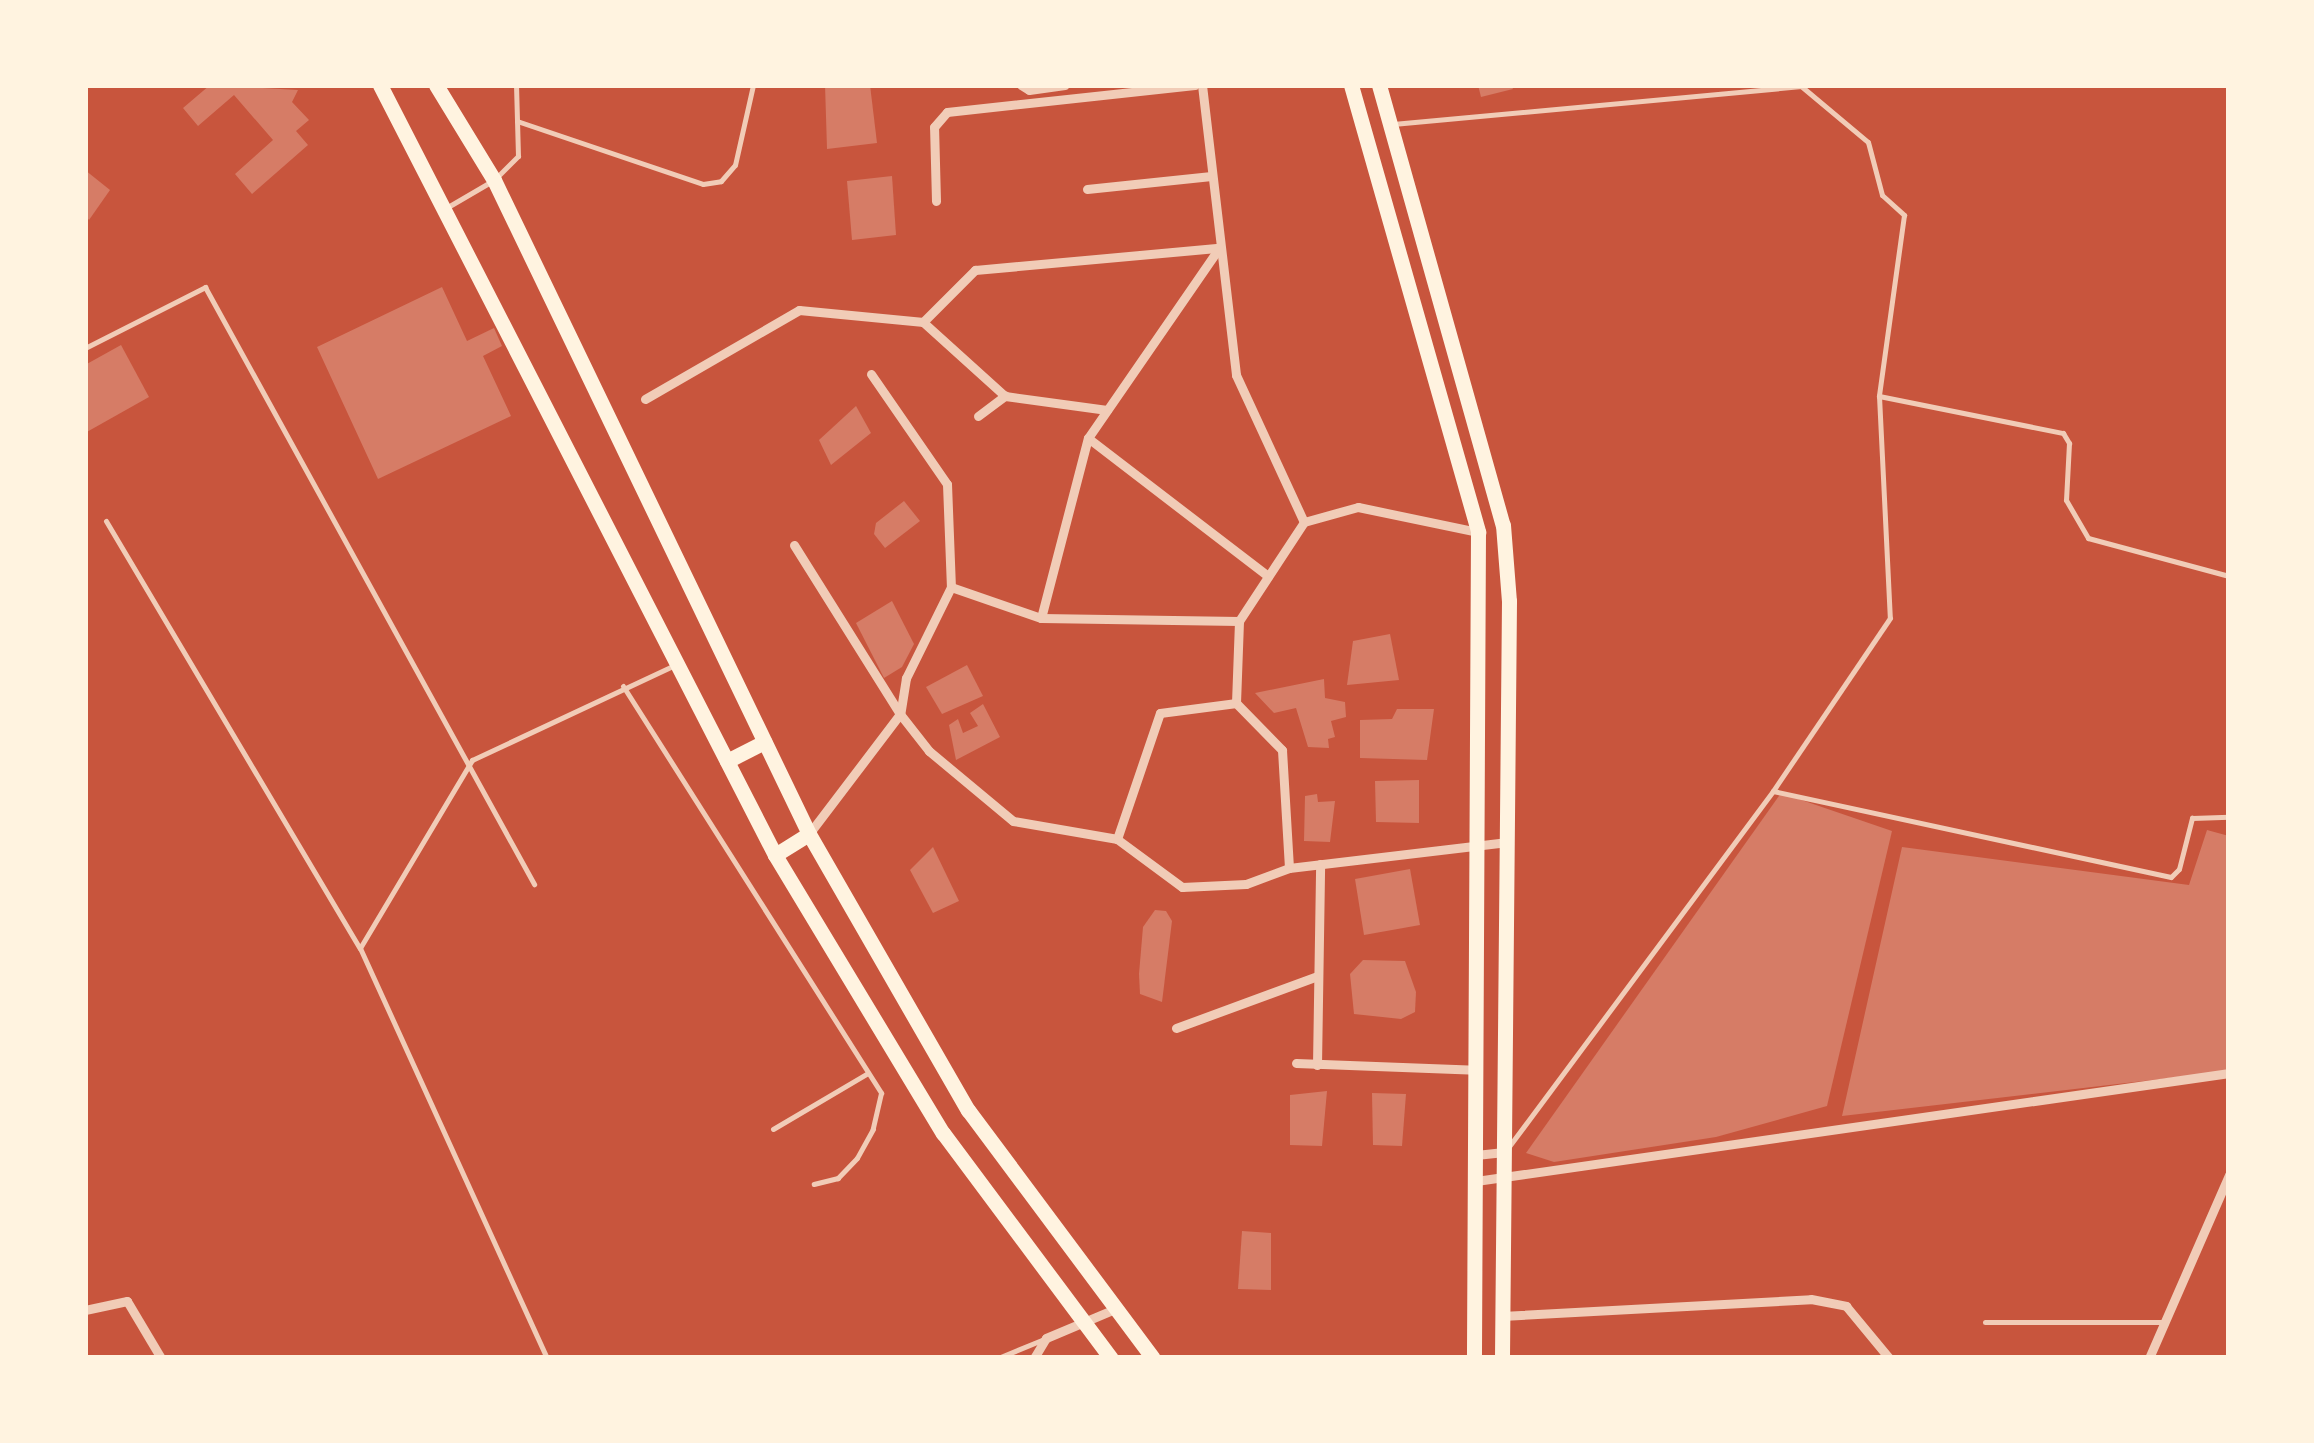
<!DOCTYPE html>
<style>
body{margin:0}
#map{position:relative;width:2314px;height:1443px;overflow:hidden;background:#c8553d;font-family:"PT Sans",sans-serif}
div>[style]{position:absolute}
.building>*{inset:0;background:#d67c66}
.service>*{height:5px;margin:-2.5px;padding:0 2.5px;transform-origin:2.5px;border-radius:2.5px;background:#f1ccb7}
.minor>*{height:9px;margin:-4.5px;padding:0 4.5px;transform-origin:4.5px;border-radius:4.5px;background:#f1ccb7}
.primary>*{height:15px;margin:-7.5px;padding:0 7.5px;transform-origin:7.5px;border-radius:7.5px;background:#fff3e0}
span{translate:-50% -50%;white-space:nowrap;text-align:center;line-height:1.15;-webkit-text-stroke:10px #fff3e0;paint-order:stroke}
.frame{position:absolute;inset:0;border:88px solid #fff3e0;pointer-events:none}
</style>
<div id="map">
<div class="building">
<i style="clip-path:polygon(210px 85px,298px 90px,292px 102px,309px 120px,296px 131px,308px 145px,252px 194px,235px 174px,273px 140px,234px 95px,198px 126px,183px 108px)"></i>
<i style="clip-path:polygon(825px 85px,870px 85px,877px 143px,827px 149px)"></i>
<i style="clip-path:polygon(1478px 85px,1511px 85px,1513px 89px,1481px 97px)"></i>
<i style="clip-path:polygon(85px 170px,110px 190px,89px 220px,85px 215px)"></i>
<i style="clip-path:polygon(892px 176px,896px 235px,852px 240px,847px 181px)"></i>
<i style="clip-path:polygon(442px 287px,467px 341px,494px 328px,502px 346px,483px 356px,511px 416px,378px 479px,317px 347px)"></i>
<i style="clip-path:polygon(121px 345px,149px 397px,85px 433px,85px 365px)"></i>
<i style="clip-path:polygon(856px 406px,871px 433px,831px 465px,819px 440px)"></i>
<i style="clip-path:polygon(904px 501px,920px 521px,885px 548px,874px 534px,876px 523px)"></i>
<i style="clip-path:polygon(892px 601px,914px 644px,902px 667px,884px 678px,856px 623px)"></i>
<i style="clip-path:polygon(1390px 634px,1399px 680px,1347px 685px,1353px 641px)"></i>
<i style="clip-path:polygon(967px 665px,983px 696px,942px 714px,926px 687px)"></i>
<i style="clip-path:polygon(1324px 679px,1325px 698px,1345px 702px,1346px 717px,1331px 721px,1335px 737px,1328px 739px,1329px 748px,1308px 747px,1296px 708px,1274px 713px,1255px 693px)"></i>
<i style="clip-path:polygon(983px 704px,1000px 737px,956px 760px,949px 725px,958px 719px,963px 733px,978px 726px,970px 713px)"></i>
<i style="clip-path:polygon(1397px 709px,1434px 709px,1427px 760px,1360px 758px,1360px 720px,1392px 719px)"></i>
<i style="clip-path:polygon(1419px 780px,1419px 823px,1376px 822px,1375px 781px)"></i>
<i style="clip-path:polygon(1781px 793px,1892px 831px,1827px 1106px,1716px 1137px,1554px 1162px,1526px 1153px)"></i>
<i style="clip-path:polygon(1317px 794px,1318px 802px,1335px 801px,1330px 842px,1304px 841px,1305px 796px)"></i>
<i style="clip-path:polygon(2207px 830px,2229px 836px,2229px 1071px,1842px 1116px,1902px 847px,2189px 885px)"></i>
<i style="clip-path:polygon(933px 847px,959px 901px,933px 913px,910px 870px)"></i>
<i style="clip-path:polygon(1410px 869px,1420px 925px,1364px 935px,1355px 879px)"></i>
<i style="clip-path:polygon(1155px 910px,1166px 911px,1172px 921px,1162px 1002px,1140px 994px,1139px 974px,1143px 927px)"></i>
<i style="clip-path:polygon(1363px 960px,1405px 961px,1416px 992px,1415px 1012px,1401px 1019px,1354px 1014px,1350px 974px)"></i>
<i style="clip-path:polygon(1327px 1091px,1322px 1146px,1290px 1145px,1290px 1095px)"></i>
<i style="clip-path:polygon(1372px 1093px,1406px 1094px,1402px 1146px,1373px 1145px)"></i>
<i style="clip-path:polygon(1242px 1231px,1271px 1233px,1271px 1290px,1238px 1289px)"></i>
</div>
<div class="service">
<i style="left:517px;top:121px;width:196px;rotate:18.7deg"></i>
<i style="left:703px;top:184px;width:18px;rotate:-9deg"></i>
<i style="left:721px;top:181px;width:21px;rotate:-49deg"></i>
<i style="left:735px;top:165px;width:82px;rotate:-77.3deg"></i>
<i style="left:1393px;top:124px;width:410px;rotate:-5.3deg"></i>
<i style="left:1801px;top:86px;width:87px;rotate:39.9deg"></i>
<i style="left:1868px;top:142px;width:55px;rotate:75.2deg"></i>
<i style="left:1882px;top:195px;width:30px;rotate:42deg"></i>
<i style="left:1904px;top:215px;width:183px;rotate:97.9deg"></i>
<i style="left:1879px;top:396px;width:222px;rotate:87.2deg"></i>
<i style="left:1890px;top:618px;width:209px;rotate:124.1deg"></i>
<i style="left:1773px;top:791px;width:442px;rotate:126.6deg"></i>
<i style="left:446px;top:208px;width:56px;rotate:-30.3deg"></i>
<i style="left:494px;top:180px;width:34px;rotate:-45deg"></i>
<i style="left:518px;top:156px;width:71px;rotate:-91.6deg"></i>
<i style="left:85px;top:348px;width:135px;rotate:-26.9deg"></i>
<i style="left:205px;top:287px;width:682px;rotate:61.14deg"></i>
<i style="left:1879px;top:396px;width:188px;rotate:11.4deg"></i>
<i style="left:2063px;top:433px;width:12px;rotate:59deg"></i>
<i style="left:2069px;top:443px;width:57px;rotate:93deg"></i>
<i style="left:2066px;top:500px;width:44px;rotate:59.9deg"></i>
<i style="left:2088px;top:538px;width:146px;rotate:15.1deg"></i>
<i style="left:106px;top:521px;width:497px;rotate:59.3deg"></i>
<i style="left:360px;top:948px;width:219px;rotate:-59.2deg"></i>
<i style="left:472px;top:760px;width:224px;rotate:-25.1deg"></i>
<i style="left:623px;top:686px;width:482px;rotate:57.6deg"></i>
<i style="left:881px;top:1093px;width:37px;rotate:103deg"></i>
<i style="left:873px;top:1129px;width:33px;rotate:119deg"></i>
<i style="left:857px;top:1158px;width:28px;rotate:134deg"></i>
<i style="left:838px;top:1178px;width:25px;rotate:166deg"></i>
<i style="left:1773px;top:791px;width:407px;rotate:12.2deg"></i>
<i style="left:2171px;top:877px;width:11px;rotate:-45deg"></i>
<i style="left:2179px;top:869px;width:53px;rotate:-75.7deg"></i>
<i style="left:2192px;top:818px;width:37px;rotate:-2deg"></i>
<i style="left:360px;top:948px;width:451px;rotate:65.5deg"></i>
<i style="left:773px;top:1129px;width:110px;rotate:-30.5deg"></i>
<i style="left:1985px;top:1322px;width:178px"></i>
<i style="left:998px;top:1358px;width:50px;rotate:-22.4deg"></i>
</div>
<div class="minor">
<i style="left:1021px;top:85px;width:9px;rotate:32deg"></i>
<i style="left:1029px;top:90px;width:36px;rotate:-8deg"></i>
<i style="left:1202px;top:85px;width:292px;rotate:83.3deg"></i>
<i style="left:1236px;top:375px;width:162px;rotate:65.2deg"></i>
<i style="left:1087px;top:189px;width:125px;rotate:-6deg"></i>
<i style="left:936px;top:201px;width:74px;rotate:-91.5deg"></i>
<i style="left:934px;top:127px;width:20px;rotate:-49deg"></i>
<i style="left:947px;top:112px;width:249px;rotate:-6.2deg"></i>
<i style="left:923px;top:322px;width:74px;rotate:-45deg"></i>
<i style="left:975px;top:270px;width:245px;rotate:-5.2deg"></i>
<i style="left:871px;top:374px;width:134px;rotate:55.4deg"></i>
<i style="left:947px;top:484px;width:103px;rotate:87.8deg"></i>
<i style="left:951px;top:587px;width:102px;rotate:116.3deg"></i>
<i style="left:906px;top:678px;width:36px;rotate:99deg"></i>
<i style="left:900px;top:714px;width:47px;rotate:51.9deg"></i>
<i style="left:929px;top:751px;width:109px;rotate:39.8deg"></i>
<i style="left:1013px;top:821px;width:106px;rotate:9.8deg"></i>
<i style="left:1117px;top:839px;width:81px;rotate:36.4deg"></i>
<i style="left:1182px;top:887px;width:64px;rotate:-2.7deg"></i>
<i style="left:1246px;top:884px;width:46px;rotate:-20.4deg"></i>
<i style="left:1289px;top:868px;width:220px;rotate:-6.8deg"></i>
<i style="left:645px;top:399px;width:178px;rotate:-30deg"></i>
<i style="left:799px;top:310px;width:125px;rotate:5.5deg"></i>
<i style="left:923px;top:322px;width:110px;rotate:42.1deg"></i>
<i style="left:1005px;top:396px;width:103px;rotate:7.8deg"></i>
<i style="left:978px;top:416px;width:34px;rotate:-37deg"></i>
<i style="left:1088px;top:438px;width:227px;rotate:37.5deg"></i>
<i style="left:794px;top:545px;width:199px;rotate:57.9deg"></i>
<i style="left:900px;top:714px;width:151px;rotate:127.2deg"></i>
<i style="left:951px;top:587px;width:95px;rotate:19deg"></i>
<i style="left:1041px;top:618px;width:198px;rotate:0.9deg"></i>
<i style="left:1041px;top:618px;width:186px;rotate:-75.4deg"></i>
<i style="left:1088px;top:438px;width:231px;rotate:-55.4deg"></i>
<i style="left:1236px;top:703px;width:82px;rotate:-87.9deg"></i>
<i style="left:1239px;top:621px;width:118px;rotate:-56.7deg"></i>
<i style="left:1304px;top:522px;width:56px;rotate:-15.5deg"></i>
<i style="left:1358px;top:507px;width:123px;rotate:11.8deg"></i>
<i style="left:1117px;top:839px;width:133px;rotate:-71.2deg"></i>
<i style="left:1160px;top:713px;width:77px;rotate:-7.5deg"></i>
<i style="left:1236px;top:703px;width:66px;rotate:45.6deg"></i>
<i style="left:1282px;top:750px;width:118px;rotate:86.6deg"></i>
<i style="left:1176px;top:1028px;width:150px;rotate:-20.2deg"></i>
<i style="left:1296px;top:1063px;width:179px;rotate:2.2deg"></i>
<i style="left:1317px;top:1065px;width:201px;rotate:-89.1deg"></i>
<i style="left:1476px;top:1155px;width:28px;rotate:-6deg"></i>
<i style="left:1476px;top:1181px;width:761px;rotate:-8.16deg"></i>
<i style="left:85px;top:1310px;width:43px;rotate:-12.1deg"></i>
<i style="left:127px;top:1301px;width:66px;rotate:59.2deg"></i>
<i style="left:1502px;top:1316px;width:309px;rotate:-3.1deg"></i>
<i style="left:1811px;top:1299px;width:36px;rotate:11deg"></i>
<i style="left:1846px;top:1306px;width:67px;rotate:50.4deg"></i>
<i style="left:1034px;top:1358px;width:23px;rotate:-59deg"></i>
<i style="left:1046px;top:1338px;width:75px;rotate:-22.8deg"></i>
<i style="left:2149px;top:1358px;width:200px;rotate:-66.4deg"></i>
</div>
<div class="primary">
<i style="left:380px;top:85px;width:865px;rotate:62.84deg"></i>
<i style="left:775px;top:855px;width:325px;rotate:58.9deg"></i>
<i style="left:943px;top:1133px;width:281px;rotate:53.3deg"></i>
<i style="left:436px;top:85px;width:111px;rotate:58.6deg"></i>
<i style="left:494px;top:180px;width:726px;rotate:64.28deg"></i>
<i style="left:809px;top:834px;width:319px;rotate:60.1deg"></i>
<i style="left:968px;top:1110px;width:309px;rotate:53.3deg"></i>
<i style="left:1351px;top:85px;width:465px;rotate:74.1deg"></i>
<i style="left:1478px;top:532px;width:826px;rotate:90.28deg"></i>
<i style="left:1379px;top:85px;width:457px;rotate:74.3deg"></i>
<i style="left:1503px;top:525px;width:76px;rotate:85.5deg"></i>
<i style="left:1509px;top:601px;width:757px;rotate:90.53deg"></i>
<i style="left:727px;top:761px;width:42px;rotate:-27.2deg"></i>
<i style="left:775px;top:855px;width:40px;rotate:-32deg"></i>
</div>
<div class="frame"></div>
</div>
